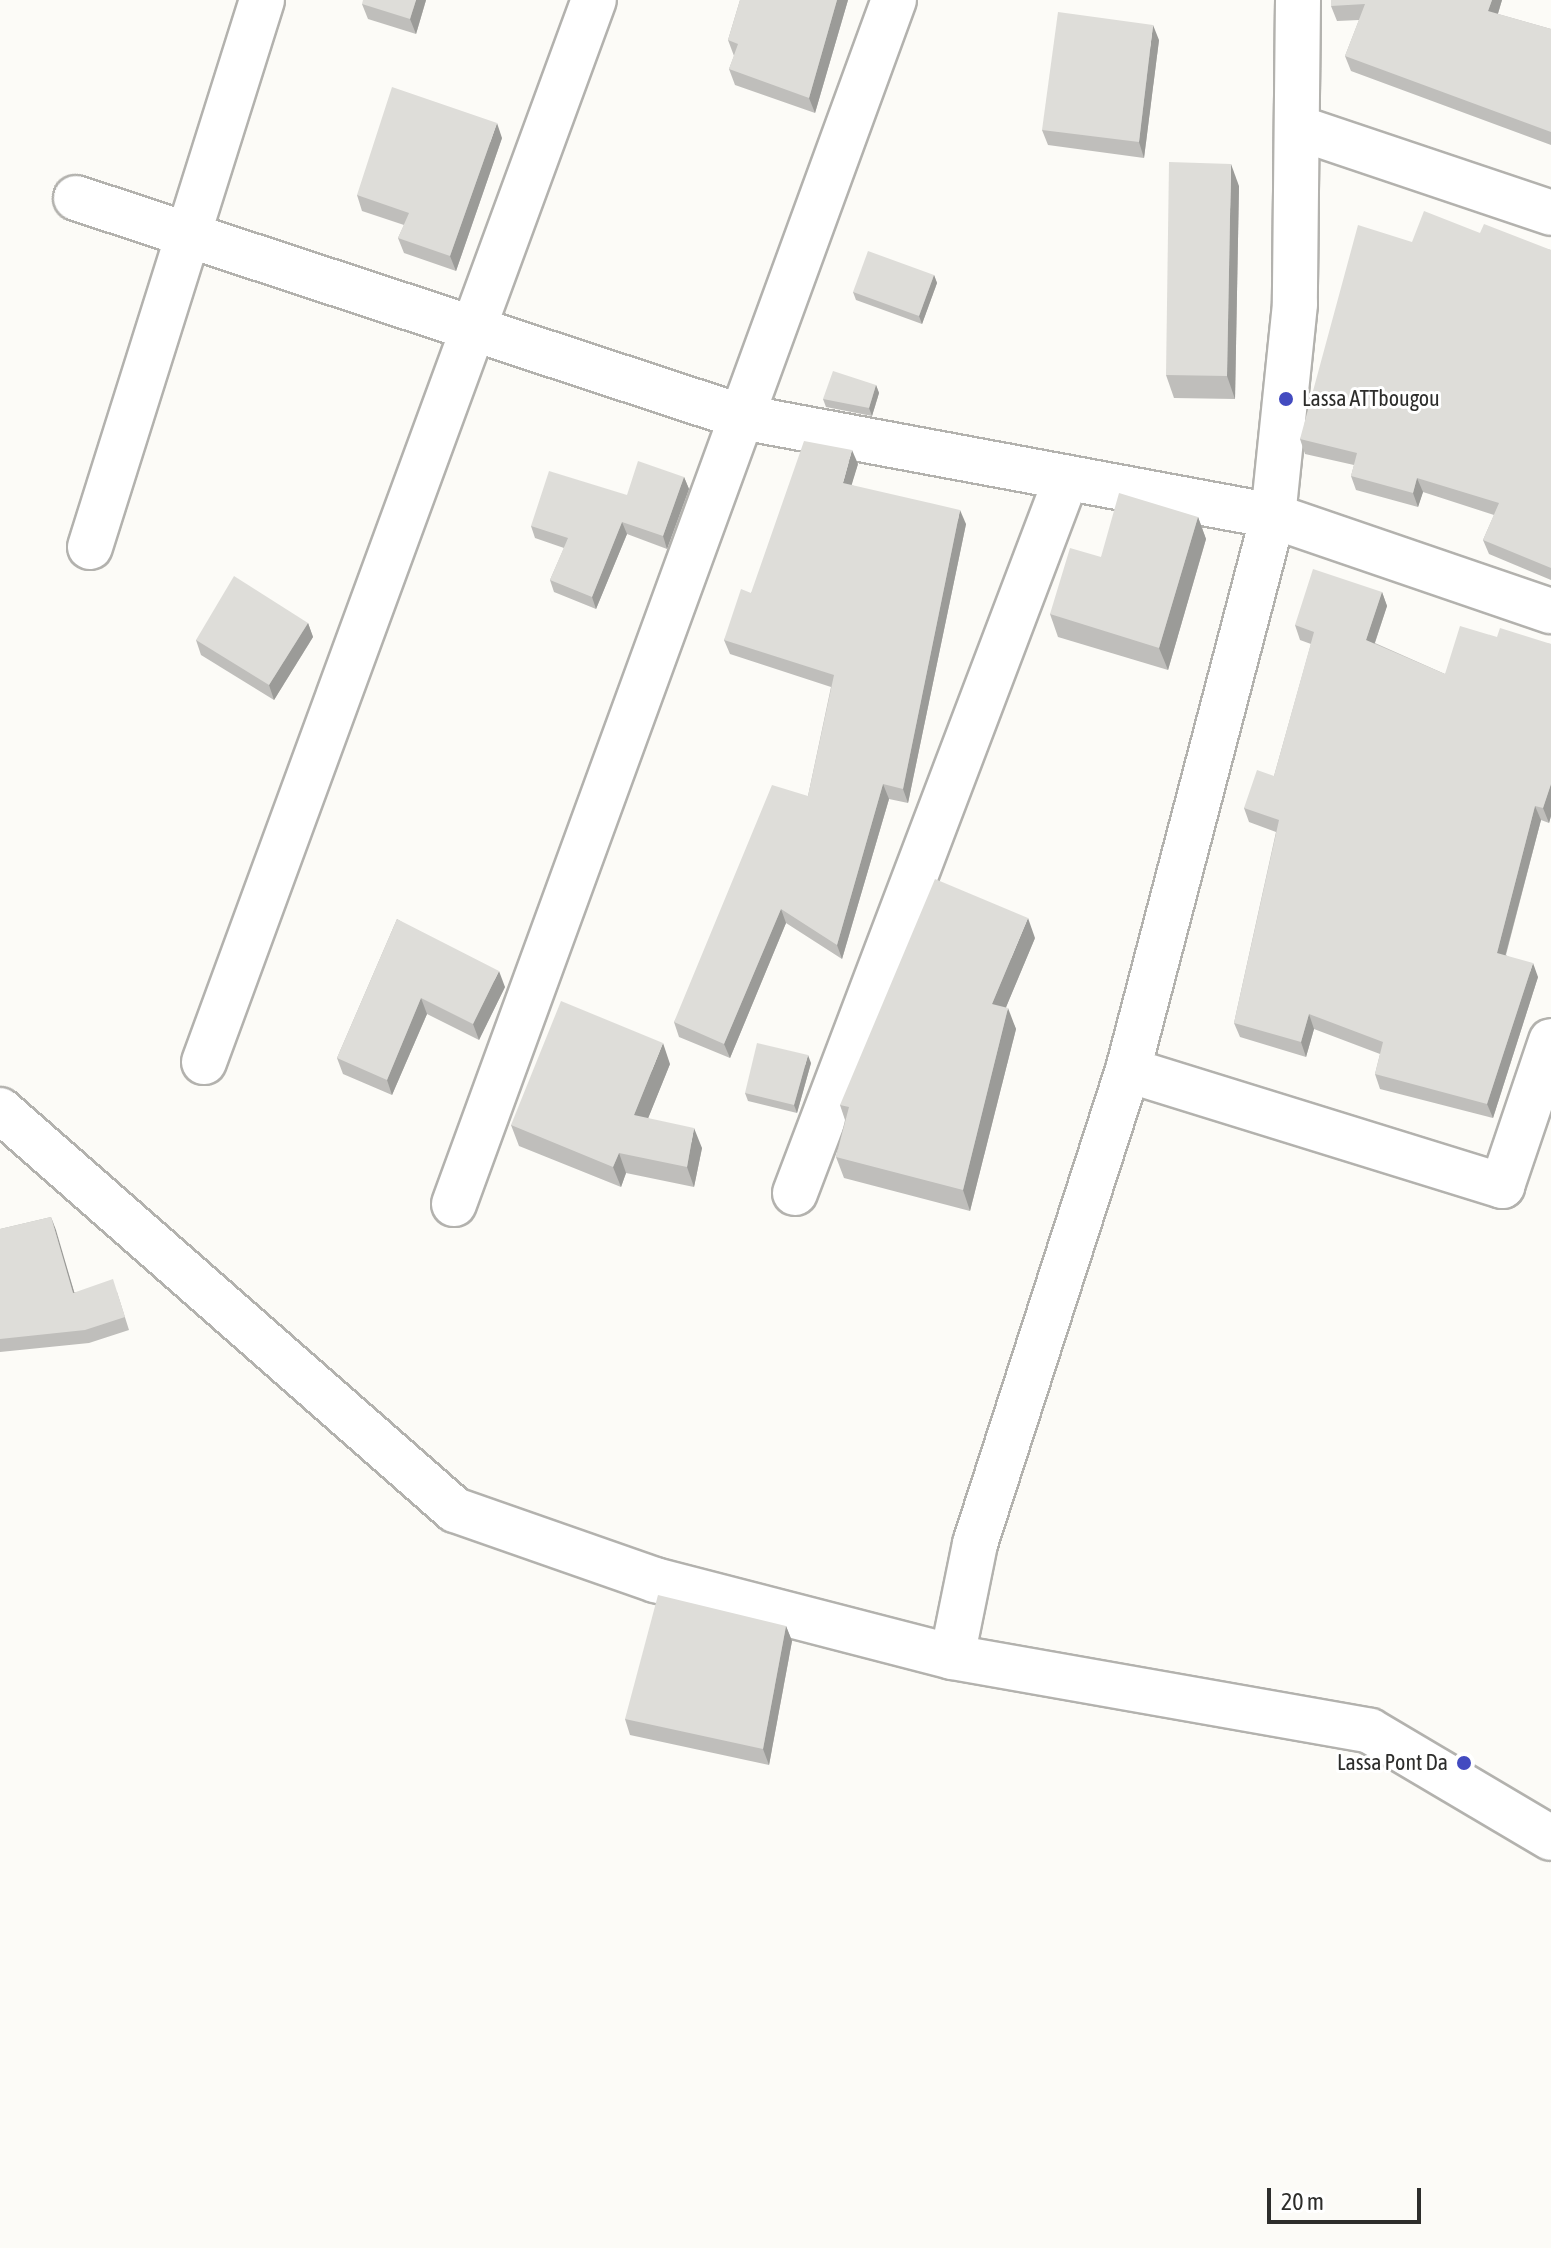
<!DOCTYPE html>
<style>
body{margin:0}
#map{position:relative;width:1551px;height:2248px;overflow:hidden;background:#fcfbf7;font-family:"Asap Condensed",sans-serif}
div>[style]{position:absolute}
.roads{filter:drop-shadow(2px 0 #b3b2ae) drop-shadow(-2px 0 #b3b2ae) drop-shadow(0 2px #b3b2ae) drop-shadow(0 -2px #b3b2ae)}
.minor>*{height:44px;margin:-22px;padding:0 22px;transform-origin:22px;border-radius:22px;background:#fff}
.wall>*{inset:0;background:#bfbebb}
.shaded-wall>*{inset:0;background:#9b9b98}
.building>*{inset:0;background:#deddd9}
.dots>*{width:22px;height:22px;translate:-50% -50%;box-sizing:border-box;border:4px solid #fff;border-radius:50%}
span{translate:-50% -50%;white-space:nowrap;text-align:center;line-height:1.15;-webkit-text-stroke:6px #fff;paint-order:stroke}
.poi-label{font-size:22px;color:#2d2d2b}
.left{translate:0 -50%;text-align:left}
.right{translate:-100% -50%;text-align:right}
.scale{position:absolute;left:1267px;top:2188px;width:154px;height:36px;box-sizing:border-box;border:4px solid #2d2d2b;border-top:0;padding-left:10px;font-size:24px;line-height:28px;white-space:nowrap;color:#2d2d2b;-webkit-text-stroke:6px #fff;paint-order:stroke}
</style>
<div id="map">
<div class="roads">
<div class="minor">
<i style="left:1298px;top:0;width:304px;rotate:90.6deg"></i>
<i style="left:1295px;top:304px;width:213px;rotate:95.9deg"></i>
<i style="left:1273px;top:516px;width:573px;rotate:104.67deg"></i>
<i style="left:1128px;top:1070px;width:498px;rotate:107.9deg"></i>
<i style="left:975px;top:1544px;width:115px;rotate:101.5deg"></i>
<i style="left:952px;top:1657px;width:424px;rotate:10deg"></i>
<i style="left:1370px;top:1731px;width:210px;rotate:30.6deg"></i>
<i style="left:1302px;top:129px;width:263px;rotate:18.6deg"></i>
<i style="left:76px;top:198px;width:701px;rotate:18.2deg"></i>
<i style="left:742px;top:417px;width:540px;rotate:10.56deg"></i>
<i style="left:1273px;top:516px;width:294px;rotate:18.9deg"></i>
<i style="left:90px;top:547px;width:573px;rotate:-72.54deg"></i>
<i style="left:204px;top:1062px;width:1131px;rotate:-69.84deg"></i>
<i style="left:1128px;top:1070px;width:392px;rotate:17.2deg"></i>
<i style="left:1502px;top:1186px;width:153px;rotate:-71.3deg"></i>
<i style="left:0;top:1110px;width:606px;rotate:41.32deg"></i>
<i style="left:455px;top:1510px;width:212px;rotate:19.3deg"></i>
<i style="left:655px;top:1580px;width:307px;rotate:14.5deg"></i>
<i style="left:795px;top:1193px;width:761px;rotate:-69.21deg"></i>
<i style="left:454px;top:1204px;width:1282px;rotate:-69.93deg"></i>
</div>
</div>
<div class="wall">
<i style="clip-path:polygon(426px 0,416px 34px,368px 19px,362px 4px)"></i>
<i style="clip-path:polygon(740px 0,848px 0,815px 113px,735px 85px,729px 69px,734px 56px,728px 40px)"></i>
<i style="clip-path:polygon(1331px 0,1502px 0,1498px 14px,1551px 29px,1551px 145px,1351px 71px,1345px 56px,1359px 20px,1337px 21px,1331px 6px)"></i>
<i style="clip-path:polygon(1159px 40px,1144px 158px,1048px 145px,1042px 130px)"></i>
<i style="clip-path:polygon(502px 138px,456px 271px,404px 253px,398px 238px,404px 225px,362px 211px,357px 195px)"></i>
<i style="clip-path:polygon(1239px 186px,1235px 399px,1174px 398px,1166px 375px)"></i>
<i style="clip-path:polygon(1480px 233px,1551px 250px,1551px 580px,1489px 554px,1483px 540px,1494px 515px,1423px 492px,1418px 507px,1356px 490px,1351px 476px,1354px 465px,1305px 454px,1300px 439px,1412px 242px)"></i>
<i style="clip-path:polygon(934px 275px,937px 283px,922px 324px,856px 300px,853px 292px)"></i>
<i style="clip-path:polygon(876px 385px,879px 393px,872px 416px,826px 407px,823px 399px)"></i>
<i style="clip-path:polygon(858px 464px,851px 485px,966px 524px,908px 803px,889px 799px,842px 959px,786px 923px,730px 1058px,679px 1037px,674px 1022px,808px 796px,831px 687px,730px 654px,724px 640px,751px 593px)"></i>
<i style="clip-path:polygon(684px 477px,689px 489px,667px 549px,627px 534px,596px 609px,554px 592px,550px 580px,564px 548px,535px 538px,531px 526px,627px 495px)"></i>
<i style="clip-path:polygon(1198px 517px,1206px 539px,1168px 670px,1058px 637px,1050px 614px,1101px 557px)"></i>
<i style="clip-path:polygon(1382px 592px,1387px 606px,1375px 643px,1445px 674px,1497px 637px,1551px 644px,1551px 816px,1549px 823px,1541px 820px,1506px 955px,1538px 977px,1493px 1118px,1380px 1089px,1375px 1074px,1380px 1054px,1314px 1029px,1306px 1057px,1240px 1037px,1234px 1023px,1276px 832px,1249px 822px,1244px 808px,1274px 776px,1311px 644px,1300px 640px,1295px 625px)"></i>
<i style="clip-path:polygon(308px 623px,313px 637px,274px 700px,201px 655px,196px 640px)"></i>
<i style="clip-path:polygon(397px 919px,505px 987px,479px 1040px,427px 1014px,392px 1095px,343px 1074px,337px 1058px)"></i>
<i style="clip-path:polygon(1035px 938px,1006px 1007px,1016px 1029px,970px 1211px,844px 1178px,836px 1157px,845px 1120px,840px 1105px)"></i>
<i style="clip-path:polygon(811px 1063px,797px 1113px,748px 1101px,745px 1093px)"></i>
<i style="clip-path:polygon(670px 1064px,648px 1118px,702px 1148px,694px 1187px,626px 1173px,621px 1187px,519px 1146px,511px 1125px)"></i>
<i style="clip-path:polygon(51px 1217px,74px 1292px,117px 1292px,129px 1330px,89px 1343px,0 1352px,0 1229px)"></i>
<i style="clip-path:polygon(786px 1626px,792px 1641px,769px 1765px,630px 1735px,625px 1719px)"></i>
</div>
<div class="shaded-wall">
<i style="clip-path:polygon(416px 0,426px 0,416px 34px,410px 19px)"></i>
<i style="clip-path:polygon(837px 0,848px 0,815px 113px,809px 98px)"></i>
<i style="clip-path:polygon(1492px 0,1502px 0,1494px 26px,1488px 11px)"></i>
<i style="clip-path:polygon(1153px 25px,1159px 40px,1144px 158px,1139px 142px)"></i>
<i style="clip-path:polygon(497px 123px,502px 138px,456px 271px,450px 256px)"></i>
<i style="clip-path:polygon(1231px 164px,1239px 186px,1235px 399px,1227px 376px)"></i>
<i style="clip-path:polygon(934px 275px,937px 283px,922px 324px,919px 316px)"></i>
<i style="clip-path:polygon(876px 385px,879px 393px,872px 416px,869px 408px)"></i>
<i style="clip-path:polygon(852px 450px,858px 464px,848px 497px,843px 483px)"></i>
<i style="clip-path:polygon(684px 477px,689px 489px,667px 549px,663px 536px)"></i>
<i style="clip-path:polygon(1417px 478px,1423px 492px,1418px 507px,1413px 493px)"></i>
<i style="clip-path:polygon(960px 510px,966px 524px,908px 803px,903px 789px)"></i>
<i style="clip-path:polygon(1198px 517px,1206px 539px,1168px 670px,1159px 648px)"></i>
<i style="clip-path:polygon(622px 522px,627px 534px,596px 609px,592px 597px)"></i>
<i style="clip-path:polygon(1382px 592px,1387px 606px,1371px 654px,1366px 640px)"></i>
<i style="clip-path:polygon(308px 623px,313px 637px,274px 700px,269px 685px)"></i>
<i style="clip-path:polygon(883px 784px,889px 799px,842px 959px,837px 945px)"></i>
<i style="clip-path:polygon(1551px 784px,1551px 816px,1549px 823px,1543px 808px)"></i>
<i style="clip-path:polygon(1535px 806px,1541px 820px,1502px 968px,1497px 953px)"></i>
<i style="clip-path:polygon(781px 909px,786px 923px,730px 1058px,724px 1044px)"></i>
<i style="clip-path:polygon(1028px 918px,1035px 938px,999px 1024px,992px 1004px)"></i>
<i style="clip-path:polygon(1533px 963px,1538px 977px,1493px 1118px,1487px 1104px)"></i>
<i style="clip-path:polygon(499px 971px,505px 987px,479px 1040px,473px 1024px)"></i>
<i style="clip-path:polygon(421px 998px,427px 1014px,392px 1095px,387px 1080px)"></i>
<i style="clip-path:polygon(1008px 1008px,1016px 1029px,970px 1211px,963px 1190px)"></i>
<i style="clip-path:polygon(1309px 1014px,1314px 1029px,1306px 1057px,1301px 1042px)"></i>
<i style="clip-path:polygon(663px 1043px,670px 1064px,641px 1136px,634px 1115px)"></i>
<i style="clip-path:polygon(808px 1055px,811px 1063px,797px 1113px,794px 1105px)"></i>
<i style="clip-path:polygon(694px 1128px,702px 1148px,694px 1187px,687px 1167px)"></i>
<i style="clip-path:polygon(619px 1153px,626px 1173px,621px 1187px,613px 1167px)"></i>
<i style="clip-path:polygon(51px 1217px,56px 1230px,78px 1305px,73px 1293px)"></i>
<i style="clip-path:polygon(786px 1626px,792px 1641px,769px 1765px,763px 1749px)"></i>
</div>
<div class="building">
<i style="clip-path:polygon(363px 0,416px 0,410px 19px,362px 4px)"></i>
<i style="clip-path:polygon(740px 0,837px 0,809px 98px,729px 69px,738px 44px,728px 40px)"></i>
<i style="clip-path:polygon(1331px 0,1492px 0,1488px 11px,1551px 29px,1551px 132px,1345px 56px,1365px 4px,1331px 6px)"></i>
<i style="clip-path:polygon(1058px 12px,1153px 25px,1139px 142px,1042px 130px)"></i>
<i style="clip-path:polygon(392px 87px,497px 123px,450px 256px,398px 238px,409px 213px,357px 195px)"></i>
<i style="clip-path:polygon(1169px 162px,1231px 164px,1227px 376px,1166px 375px)"></i>
<i style="clip-path:polygon(1424px 211px,1480px 233px,1484px 224px,1551px 250px,1551px 568px,1483px 540px,1499px 503px,1417px 478px,1413px 493px,1351px 476px,1357px 453px,1300px 439px,1358px 225px,1412px 242px)"></i>
<i style="clip-path:polygon(868px 251px,934px 275px,919px 316px,853px 292px)"></i>
<i style="clip-path:polygon(833px 371px,876px 385px,869px 408px,823px 399px)"></i>
<i style="clip-path:polygon(804px 441px,852px 450px,843px 483px,960px 510px,903px 789px,883px 784px,837px 945px,781px 909px,724px 1044px,674px 1022px,772px 785px,808px 796px,834px 675px,724px 640px,741px 589px,751px 593px)"></i>
<i style="clip-path:polygon(638px 461px,684px 477px,663px 536px,622px 522px,592px 597px,550px 580px,568px 538px,531px 526px,549px 471px,627px 495px)"></i>
<i style="clip-path:polygon(1119px 493px,1198px 517px,1159px 648px,1050px 614px,1070px 548px,1101px 557px)"></i>
<i style="clip-path:polygon(1313px 569px,1382px 592px,1366px 640px,1445px 674px,1460px 626px,1497px 637px,1500px 628px,1551px 644px,1551px 784px,1543px 808px,1535px 806px,1497px 953px,1533px 963px,1487px 1104px,1375px 1074px,1383px 1042px,1309px 1014px,1301px 1042px,1234px 1023px,1279px 820px,1244px 808px,1257px 770px,1274px 776px,1314px 632px,1295px 625px)"></i>
<i style="clip-path:polygon(234px 576px,308px 623px,269px 685px,196px 640px)"></i>
<i style="clip-path:polygon(935px 879px,1028px 918px,992px 1004px,1008px 1008px,963px 1190px,836px 1157px,849px 1107px,840px 1105px)"></i>
<i style="clip-path:polygon(397px 919px,499px 971px,473px 1024px,421px 998px,387px 1080px,337px 1058px)"></i>
<i style="clip-path:polygon(561px 1001px,663px 1043px,634px 1115px,694px 1128px,687px 1167px,619px 1153px,613px 1167px,511px 1125px)"></i>
<i style="clip-path:polygon(757px 1043px,808px 1055px,794px 1105px,745px 1093px)"></i>
<i style="clip-path:polygon(51px 1217px,73px 1293px,113px 1279px,125px 1317px,85px 1330px,0 1339px,0 1229px)"></i>
<i style="clip-path:polygon(658px 1595px,786px 1626px,763px 1749px,625px 1719px)"></i>
</div>
<div class="dots">
<i style="left:1286px;top:399px;background:#434bc0"></i>
<i style="left:1464px;top:1763px;background:#434bc0"></i>
</div>
<div class="poi-label">
<span class="left" style="left:1302px;top:399px">Lassa ATTbougou</span>
<span class="right" style="left:1448px;top:1763px">Lassa Pont Da</span>
</div>
<div class="scale">20 m</div>
</div>
